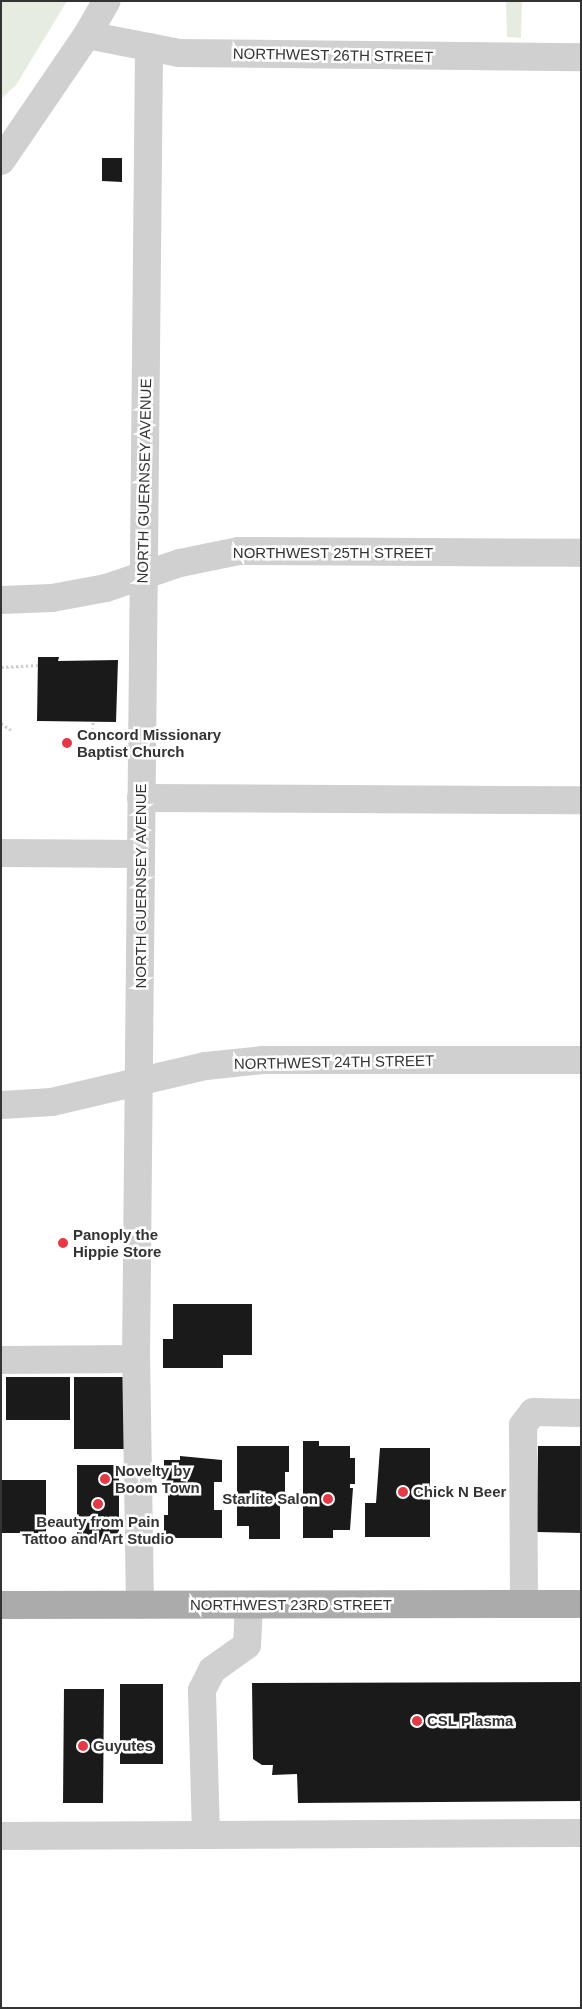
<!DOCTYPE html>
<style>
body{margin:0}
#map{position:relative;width:582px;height:2009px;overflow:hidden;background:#fff;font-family:Helvetica,sans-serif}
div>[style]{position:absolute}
.green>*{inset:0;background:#e6ecdf}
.building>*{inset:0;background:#1a1a1a}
.path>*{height:3px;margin-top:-1.5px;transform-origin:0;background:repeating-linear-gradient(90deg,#cdcdcd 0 2.5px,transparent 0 5px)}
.minor>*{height:28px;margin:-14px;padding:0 14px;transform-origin:14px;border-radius:14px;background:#d0d0d0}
.major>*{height:28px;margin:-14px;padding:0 14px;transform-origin:14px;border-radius:14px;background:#ababab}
.dots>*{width:14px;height:14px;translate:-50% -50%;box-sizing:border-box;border:2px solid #fff;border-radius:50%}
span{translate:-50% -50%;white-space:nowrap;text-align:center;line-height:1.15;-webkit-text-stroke:5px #fff;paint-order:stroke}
.street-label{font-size:15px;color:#333}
.poi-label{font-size:15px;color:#333;font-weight:700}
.left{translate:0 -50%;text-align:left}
.right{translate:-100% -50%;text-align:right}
.frame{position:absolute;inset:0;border:2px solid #333;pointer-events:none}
</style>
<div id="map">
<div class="green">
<i style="clip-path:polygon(1px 1px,67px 1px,16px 85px,1px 99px)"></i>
<i style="clip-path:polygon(506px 1px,522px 1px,521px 38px,507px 37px)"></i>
</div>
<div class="building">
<i style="clip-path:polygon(102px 158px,122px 158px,122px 182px,102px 181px)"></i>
<i style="clip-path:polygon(38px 657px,59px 657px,58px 661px,118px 660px,116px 722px,37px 721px)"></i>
<i style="clip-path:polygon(173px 1304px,252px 1304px,252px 1355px,223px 1355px,223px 1368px,163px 1368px,163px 1339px,173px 1339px)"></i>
<i style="clip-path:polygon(6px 1377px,70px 1377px,70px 1420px,6px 1420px)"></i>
<i style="clip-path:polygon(74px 1377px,126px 1377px,126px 1449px,74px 1449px)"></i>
<i style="clip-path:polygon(303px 1441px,319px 1441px,319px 1446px,350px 1446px,350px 1458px,355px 1458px,355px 1484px,350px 1484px,350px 1488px,353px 1488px,350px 1530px,333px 1530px,333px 1538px,303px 1538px)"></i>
<i style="clip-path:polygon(237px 1446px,289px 1446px,289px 1472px,285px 1472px,285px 1494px,280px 1494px,280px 1539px,249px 1539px,249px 1526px,237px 1526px)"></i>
<i style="clip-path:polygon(538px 1446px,581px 1446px,581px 1533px,537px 1532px)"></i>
<i style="clip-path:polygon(380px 1448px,430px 1448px,430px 1537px,365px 1537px,365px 1503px,376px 1503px)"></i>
<i style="clip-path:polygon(180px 1456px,222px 1460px,222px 1482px,214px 1482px,214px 1510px,222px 1510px,222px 1538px,164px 1538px,164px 1515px,168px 1515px,168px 1494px,164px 1494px,164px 1460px,180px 1460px)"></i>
<i style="clip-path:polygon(77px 1465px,119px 1465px,119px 1543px,77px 1543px)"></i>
<i style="clip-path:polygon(1px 1480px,46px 1480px,46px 1533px,1px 1533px)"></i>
<i style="clip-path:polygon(581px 1682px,581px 1801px,298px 1803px,297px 1774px,272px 1775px,273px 1765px,262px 1765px,253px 1759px,252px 1683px)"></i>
<i style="clip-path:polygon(120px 1684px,163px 1684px,163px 1764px,120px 1764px)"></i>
<i style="clip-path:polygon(64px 1689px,104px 1689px,103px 1803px,63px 1803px)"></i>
</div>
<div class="path">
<i style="left:1px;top:667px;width:37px;rotate:-3deg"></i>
<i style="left:93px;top:722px;width:6px;rotate:90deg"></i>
<i style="left:1px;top:723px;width:12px;rotate:35deg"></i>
</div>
<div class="minor">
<i style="left:87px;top:35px;width:94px;rotate:11.1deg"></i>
<i style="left:179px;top:53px;width:402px;rotate:0.6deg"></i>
<i style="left:1px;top:161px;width:153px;rotate:-55.7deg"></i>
<i style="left:87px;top:35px;width:39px;rotate:-60deg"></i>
<i style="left:1px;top:600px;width:51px;rotate:-2.2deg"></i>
<i style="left:52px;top:598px;width:55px;rotate:-10.5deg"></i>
<i style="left:106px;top:588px;width:78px;rotate:-18.7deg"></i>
<i style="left:180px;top:563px;width:60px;rotate:-11.5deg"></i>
<i style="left:239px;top:551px;width:342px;rotate:0.3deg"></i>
<i style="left:141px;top:798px;width:440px;rotate:0.3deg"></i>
<i style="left:1px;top:853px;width:140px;rotate:0.4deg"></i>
<i style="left:1px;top:1105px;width:51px;rotate:-3.4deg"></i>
<i style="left:52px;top:1102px;width:158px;rotate:-13.2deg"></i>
<i style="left:206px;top:1066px;width:57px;rotate:-6deg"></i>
<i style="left:263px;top:1060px;width:318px"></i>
<i style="left:1px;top:1360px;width:135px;rotate:-0.4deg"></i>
<i style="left:524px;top:1604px;width:179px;rotate:-90.3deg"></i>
<i style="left:523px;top:1425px;width:16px;rotate:-52deg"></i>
<i style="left:533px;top:1412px;width:48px;rotate:1.2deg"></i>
<i style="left:140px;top:1605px;width:246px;rotate:-90.9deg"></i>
<i style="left:136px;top:1359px;width:1312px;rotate:-89.43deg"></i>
<i style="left:206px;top:1835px;width:145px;rotate:-91.6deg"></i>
<i style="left:202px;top:1690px;width:22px;rotate:-63deg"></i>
<i style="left:212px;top:1670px;width:43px;rotate:-35.5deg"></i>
<i style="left:247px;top:1645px;width:40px;rotate:-87.1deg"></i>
<i style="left:1px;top:1836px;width:580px;rotate:-0.3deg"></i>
</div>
<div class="major">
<i style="left:1px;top:1605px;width:580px;rotate:-0.1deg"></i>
</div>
<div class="dots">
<i style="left:67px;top:743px;background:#e63946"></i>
<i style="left:63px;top:1243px;background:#e63946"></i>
<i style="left:105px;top:1479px;background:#e63946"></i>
<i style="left:403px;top:1492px;background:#e63946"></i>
<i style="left:328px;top:1499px;background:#e63946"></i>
<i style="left:98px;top:1504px;background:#e63946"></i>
<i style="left:417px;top:1721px;background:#e63946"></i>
<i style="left:83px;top:1746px;background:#e63946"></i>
</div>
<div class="street-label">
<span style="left:333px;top:55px;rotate:1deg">NORTHWEST 26TH STREET</span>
<span style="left:144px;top:481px;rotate:-89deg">NORTH GUERNSEY AVENUE</span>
<span style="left:333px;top:553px">NORTHWEST 25TH STREET</span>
<span style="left:141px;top:886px;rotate:-90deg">NORTH GUERNSEY AVENUE</span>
<span style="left:334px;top:1062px;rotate:-1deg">NORTHWEST 24TH STREET</span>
<span style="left:291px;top:1605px">NORTHWEST 23RD STREET</span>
</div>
<div class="poi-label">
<span class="left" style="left:77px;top:743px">Concord Missionary<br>Baptist Church</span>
<span class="left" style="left:73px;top:1243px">Panoply the<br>Hippie Store</span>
<span class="left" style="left:115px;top:1479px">Novelty by<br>Boom Town</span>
<span class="left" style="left:413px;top:1492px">Chick N Beer</span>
<span class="right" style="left:318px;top:1499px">Starlite Salon</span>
<span style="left:98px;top:1530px">Beauty from Pain<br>Tattoo and Art Studio</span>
<span class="left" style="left:427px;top:1721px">CSL Plasma</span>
<span class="left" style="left:93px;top:1746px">Guyutes</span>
</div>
<div class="frame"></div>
</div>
